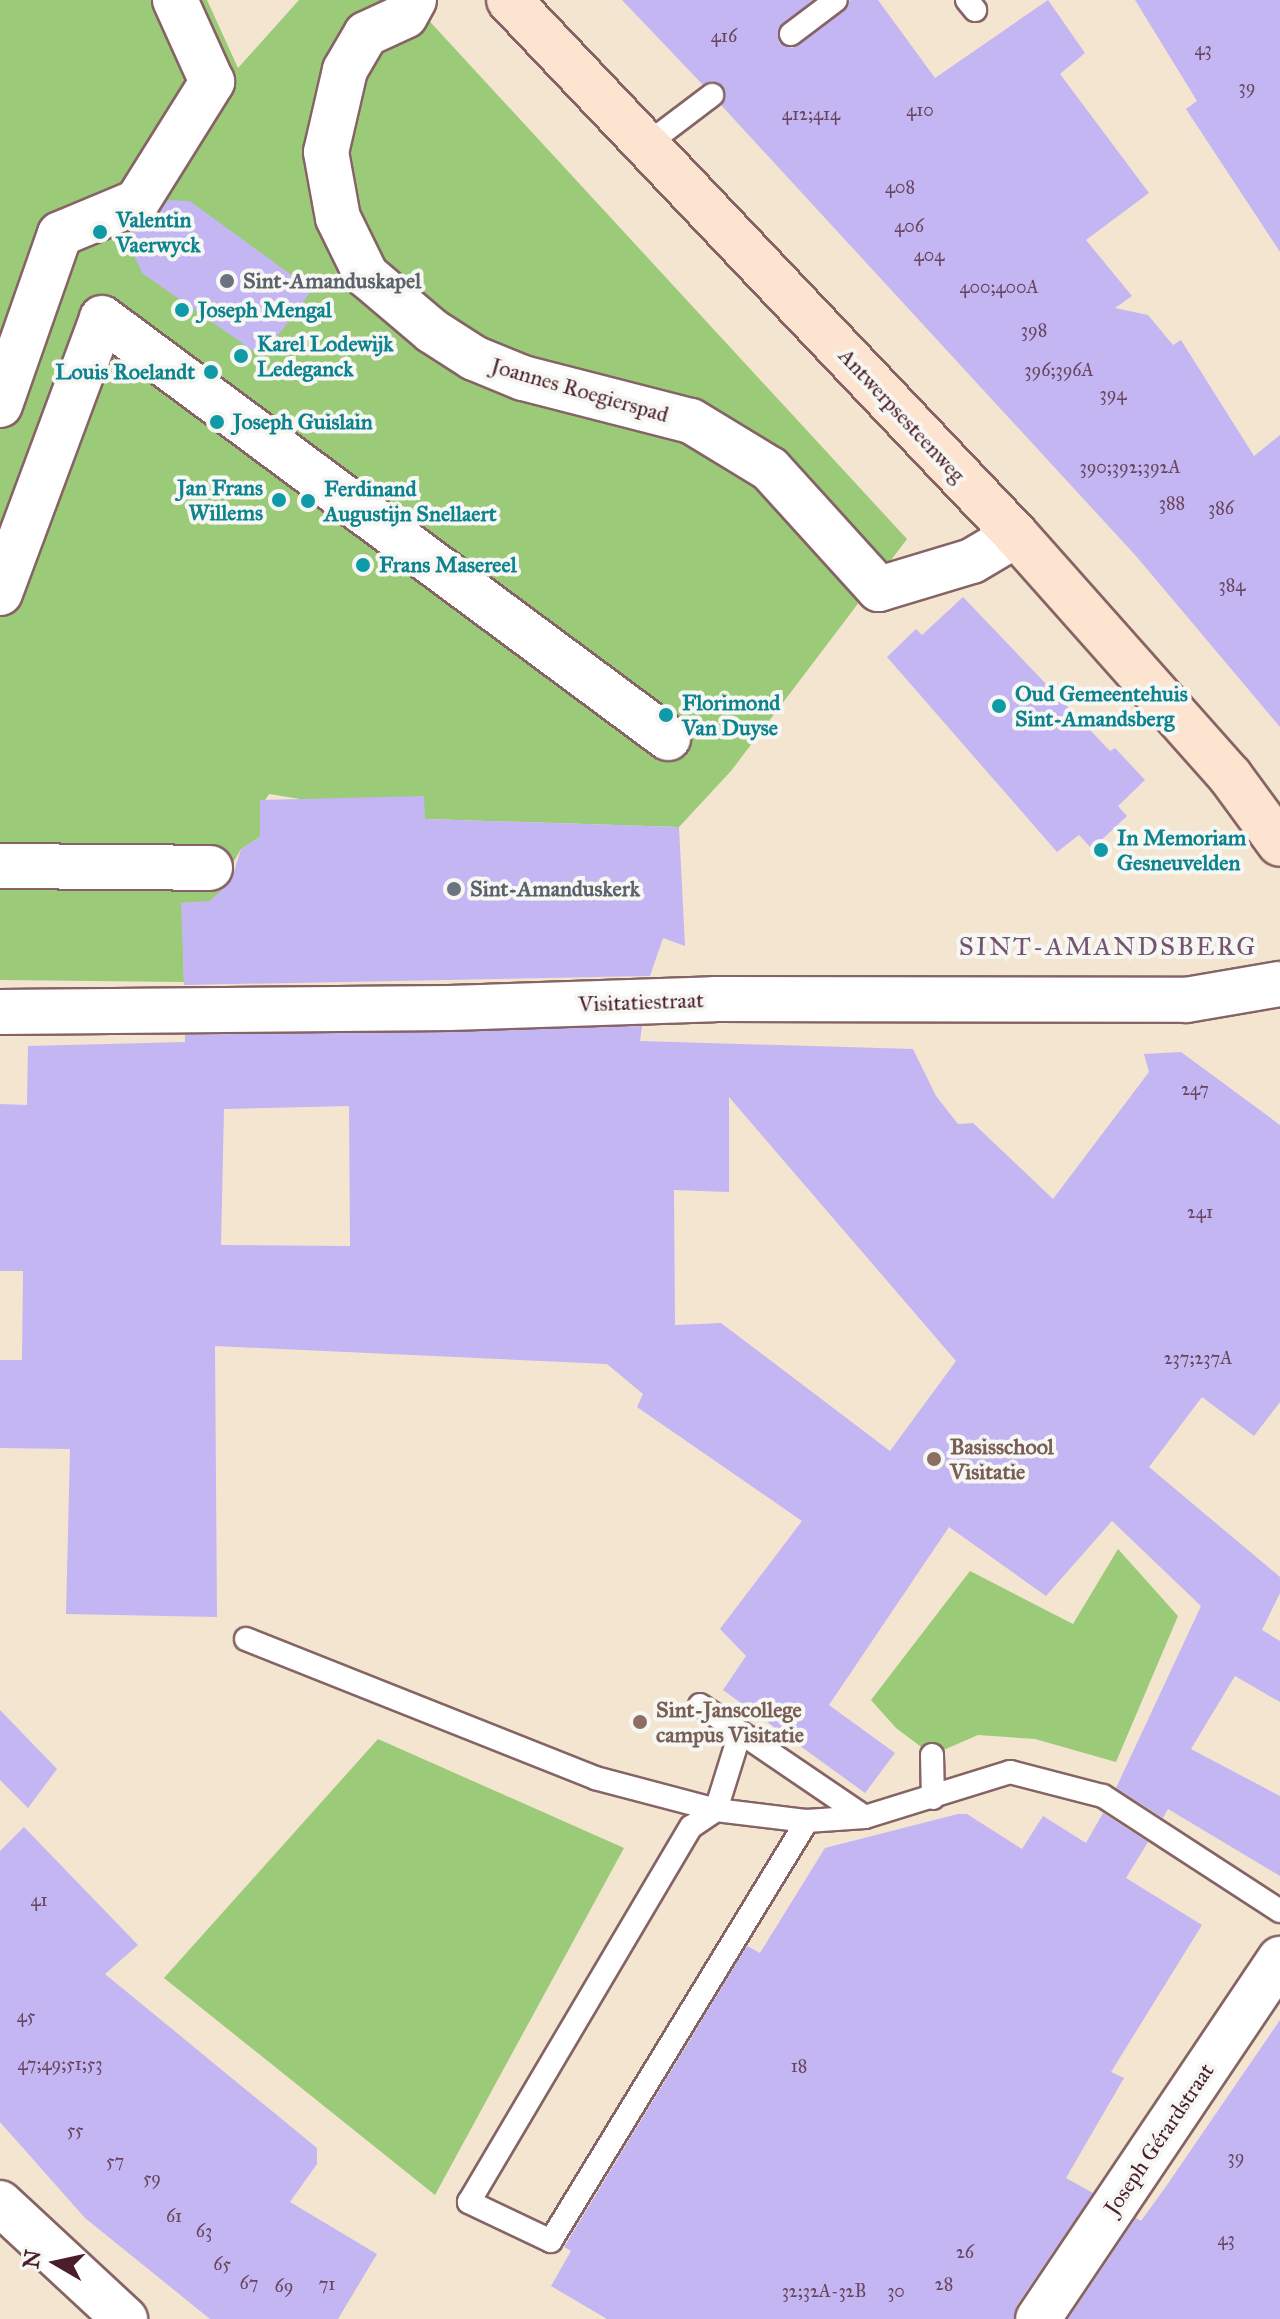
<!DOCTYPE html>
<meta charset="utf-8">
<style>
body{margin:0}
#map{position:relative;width:1280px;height:2319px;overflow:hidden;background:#f4e5d0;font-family:"IM FELL Great Primer",serif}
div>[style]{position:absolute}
.green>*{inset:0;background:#9bca79}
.building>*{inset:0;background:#c3b6f2}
.roads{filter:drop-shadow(2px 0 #866465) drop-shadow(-2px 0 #866465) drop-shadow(0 2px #866465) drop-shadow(0 -2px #866465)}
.lane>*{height:22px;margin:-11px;padding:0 11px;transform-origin:11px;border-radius:11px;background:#fff}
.street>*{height:44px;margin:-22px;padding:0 22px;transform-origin:22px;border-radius:22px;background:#fff}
.secondary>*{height:44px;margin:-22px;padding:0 22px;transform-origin:22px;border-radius:22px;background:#fde4d0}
.dots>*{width:22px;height:22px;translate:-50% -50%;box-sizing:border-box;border:4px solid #f6f6f2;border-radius:50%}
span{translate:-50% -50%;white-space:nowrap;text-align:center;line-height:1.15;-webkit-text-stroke:8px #f6f6f2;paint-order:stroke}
.number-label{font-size:18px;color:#68455d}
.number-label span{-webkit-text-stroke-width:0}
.culture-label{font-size:22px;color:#0d838f;font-weight:700}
.left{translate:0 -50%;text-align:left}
.right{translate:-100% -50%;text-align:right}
.worship-label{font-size:22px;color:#5b616d;font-weight:700}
.street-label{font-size:22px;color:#4a1f2b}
.education-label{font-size:22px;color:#785e54;font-weight:700}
.quarter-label{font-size:26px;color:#745471;letter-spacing:2px}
.north{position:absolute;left:16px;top:2223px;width:80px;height:80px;-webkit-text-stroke:6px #f6f6f2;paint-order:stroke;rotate:279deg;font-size:22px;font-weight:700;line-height:32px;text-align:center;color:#4a1f2b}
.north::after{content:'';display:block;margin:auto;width:28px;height:36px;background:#4a1f2b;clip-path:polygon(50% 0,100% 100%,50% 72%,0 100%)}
</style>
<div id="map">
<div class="green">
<i style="clip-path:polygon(0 0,207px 0,238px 68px,299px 0,410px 0,907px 539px,731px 771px,679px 827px,425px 819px,269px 794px,260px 808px,260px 837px,241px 849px,225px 877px,225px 901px,182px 903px,184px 982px,0 980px)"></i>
<i style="clip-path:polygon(1118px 1549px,1178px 1616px,1116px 1762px,1035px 1739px,978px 1735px,932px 1755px,896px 1728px,871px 1700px,970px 1571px,1073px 1624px)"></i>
<i style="clip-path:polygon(378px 1739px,624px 1848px,435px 2195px,164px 1978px)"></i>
</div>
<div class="building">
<i style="clip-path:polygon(622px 0,813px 0,778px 28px,779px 42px,792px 48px,844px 11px,850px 0,878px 0,935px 78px,1048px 0,1085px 53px,1060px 74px,1149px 193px,1086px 240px,1132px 296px,1115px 308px,1148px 315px,1173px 345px,1181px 340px,1254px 456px,1280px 435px,1280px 727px,1136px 556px,721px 105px,723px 86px,711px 81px,703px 85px)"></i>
<i style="clip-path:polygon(1135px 0,1280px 0,1280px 252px,1186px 109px,1197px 101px)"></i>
<i style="clip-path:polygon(168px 200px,190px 201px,312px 290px,262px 357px,142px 273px,125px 235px,147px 225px)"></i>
<i style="clip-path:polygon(963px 597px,1110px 751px,1115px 748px,1145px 780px,1118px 806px,1127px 816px,1092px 849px,1079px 835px,1057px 852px,887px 657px,916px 629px,922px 635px)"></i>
<i style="clip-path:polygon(424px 796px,425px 819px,679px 827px,685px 946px,663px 938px,650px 976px,184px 985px,181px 903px,210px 901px,231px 881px,241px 849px,260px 837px,260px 800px)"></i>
<i style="clip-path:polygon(evenodd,642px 1026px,640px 1041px,913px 1049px,936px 1096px,958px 1124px,973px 1123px,1053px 1199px,1149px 1072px,1144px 1054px,1181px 1052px,1280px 1125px,1280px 1402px,1254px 1436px,1202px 1397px,1149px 1467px,1280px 1577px,1280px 1593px,1262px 1630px,1280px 1641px,1280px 1702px,1235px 1676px,1191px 1749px,1280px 1796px,1280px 1876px,1168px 1809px,1163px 1818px,1116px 1788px,1201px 1606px,1112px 1521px,1046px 1596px,949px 1527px,829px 1705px,895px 1753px,865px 1793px,723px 1690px,746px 1656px,720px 1629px,802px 1521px,637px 1407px,643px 1394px,607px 1364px,215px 1346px,217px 1617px,66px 1614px,70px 1449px,0 1448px,0 1360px,22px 1360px,23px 1271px,0 1271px,0 1104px,27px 1105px,28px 1046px,185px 1042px,185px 1035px,642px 1026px,729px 1097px,956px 1361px,890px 1451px,721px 1323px,675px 1325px,674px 1190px,729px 1192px,729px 1097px,642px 1026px,349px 1106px,350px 1246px,221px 1245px,224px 1109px,349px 1106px)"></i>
<i style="clip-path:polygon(0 1710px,57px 1769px,28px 1808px,0 1780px)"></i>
<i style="clip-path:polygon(1103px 1813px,1148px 1842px,1126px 1878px,1202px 1925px,1111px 2072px,1124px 2078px,1066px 2178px,1093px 2193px,1017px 2305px,1013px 2319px,607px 2319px,551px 2286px,571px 2251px,564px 2247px,747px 1946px,760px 1953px,825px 1848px,958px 1814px,967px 1814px,1022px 1849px,1043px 1816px,1086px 1843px)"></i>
<i style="clip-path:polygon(24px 1827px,138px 1945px,105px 1974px,317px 2148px,317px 2164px,290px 2202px,377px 2254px,338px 2319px,210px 2319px,85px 2218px,0 2122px,0 1851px)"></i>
<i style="clip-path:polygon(1280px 2020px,1280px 2319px,1068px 2319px,1136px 2218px,1141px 2221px,1167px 2185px)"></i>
</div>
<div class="roads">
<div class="lane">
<i style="left:967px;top:0;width:13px;rotate:51deg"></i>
<i style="left:791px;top:34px;width:56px;rotate:-37.1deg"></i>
<i style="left:646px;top:145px;width:83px;rotate:-37.1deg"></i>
<i style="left:246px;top:1639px;width:376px;rotate:21.7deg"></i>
<i style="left:595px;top:1778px;width:125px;rotate:14.8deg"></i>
<i style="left:716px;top:1810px;width:81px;rotate:-72.7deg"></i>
<i style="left:700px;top:1705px;width:199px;rotate:34.2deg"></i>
<i style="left:932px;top:1755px;width:43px;rotate:88.7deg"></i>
<i style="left:807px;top:1821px;width:492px;rotate:121.4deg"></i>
<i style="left:551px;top:2241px;width:91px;rotate:-154.6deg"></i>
<i style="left:469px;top:2202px;width:436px;rotate:-59.4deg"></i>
<i style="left:691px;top:1827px;width:30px;rotate:-34deg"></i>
<i style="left:716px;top:1810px;width:92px;rotate:6.9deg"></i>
<i style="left:807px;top:1821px;width:58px;rotate:-3.9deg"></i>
<i style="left:865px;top:1817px;width:152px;rotate:-17.2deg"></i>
<i style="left:1010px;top:1772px;width:96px;rotate:14.5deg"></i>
<i style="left:1103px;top:1796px;width:211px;rotate:33deg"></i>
</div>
<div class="street">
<i style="left:414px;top:0;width:18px;rotate:119deg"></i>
<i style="left:405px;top:16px;width:43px;rotate:155.2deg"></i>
<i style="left:366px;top:34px;width:42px;rotate:120.3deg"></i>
<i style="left:345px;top:70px;width:84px;rotate:103deg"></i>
<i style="left:326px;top:152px;width:67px;rotate:79.7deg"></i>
<i style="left:338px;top:218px;width:64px;rotate:63.8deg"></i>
<i style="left:366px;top:275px;width:87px;rotate:40.3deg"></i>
<i style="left:432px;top:331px;width:50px;rotate:32.7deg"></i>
<i style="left:474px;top:358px;width:53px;rotate:22.2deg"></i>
<i style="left:523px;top:378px;width:173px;rotate:14.4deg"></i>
<i style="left:691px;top:421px;width:92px;rotate:31.3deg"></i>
<i style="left:770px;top:469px;width:162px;rotate:47.8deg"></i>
<i style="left:879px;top:589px;width:97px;rotate:-16.8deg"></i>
<i style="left:972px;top:561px;width:51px;rotate:-30.6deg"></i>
<i style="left:0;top:405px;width:181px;rotate:-70.7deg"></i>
<i style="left:60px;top:234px;width:83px;rotate:-22.6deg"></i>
<i style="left:137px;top:202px;width:142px;rotate:-58deg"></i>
<i style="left:212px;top:82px;width:90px;rotate:-114.3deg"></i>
<i style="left:0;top:593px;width:293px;rotate:-69.6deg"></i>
<i style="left:102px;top:318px;width:705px;rotate:36.58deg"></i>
<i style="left:0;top:866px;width:210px;rotate:0.5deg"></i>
<i style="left:0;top:1012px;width:449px;rotate:-0.5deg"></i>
<i style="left:449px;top:1008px;width:265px;rotate:-1.9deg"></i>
<i style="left:714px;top:999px;width:472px;rotate:0.1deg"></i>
<i style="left:1186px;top:1000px;width:95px;rotate:-9.7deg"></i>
<i style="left:0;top:2203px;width:171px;rotate:42.9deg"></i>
<i style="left:1038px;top:2319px;width:434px;rotate:-56.1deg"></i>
</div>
<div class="secondary">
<i style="left:509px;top:0;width:737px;rotate:46.54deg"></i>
<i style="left:1016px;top:535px;width:322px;rotate:48.4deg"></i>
<i style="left:1230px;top:776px;width:84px;rotate:53.7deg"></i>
</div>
</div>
<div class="dots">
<i style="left:100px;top:232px;background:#0f9aa8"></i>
<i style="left:227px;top:281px;background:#6b7280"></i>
<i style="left:182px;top:310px;background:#0f9aa8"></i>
<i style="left:241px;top:356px;background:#0f9aa8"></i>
<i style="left:211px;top:372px;background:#0f9aa8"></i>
<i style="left:217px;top:422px;background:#0f9aa8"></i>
<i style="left:279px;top:500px;background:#0f9aa8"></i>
<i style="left:308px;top:501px;background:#0f9aa8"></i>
<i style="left:363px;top:565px;background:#0f9aa8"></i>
<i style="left:999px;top:706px;background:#0f9aa8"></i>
<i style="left:666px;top:715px;background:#0f9aa8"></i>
<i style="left:1101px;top:850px;background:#0f9aa8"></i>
<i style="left:454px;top:889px;background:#6b7280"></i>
<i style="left:934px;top:1459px;background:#8d6e63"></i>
<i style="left:640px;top:1722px;background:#8d6e63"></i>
</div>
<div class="number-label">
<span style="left:724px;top:36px">416</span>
<span style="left:1203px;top:49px">43</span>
<span style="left:1247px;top:87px">39</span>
<span style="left:920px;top:110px">410</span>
<span style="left:811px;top:114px">412;414</span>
<span style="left:900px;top:187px">408</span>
<span style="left:909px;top:226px">406</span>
<span style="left:929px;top:255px">404</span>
<span style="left:999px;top:287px">400;400A</span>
<span style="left:1034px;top:330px">398</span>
<span style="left:1059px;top:370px">396;396A</span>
<span style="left:1113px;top:394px">394</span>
<span style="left:1130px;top:467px">390;392;392A</span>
<span style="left:1172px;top:503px">388</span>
<span style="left:1221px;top:508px">386</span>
<span style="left:1232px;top:585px">384</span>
<span style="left:1195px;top:1089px">247</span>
<span style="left:1200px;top:1212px">241</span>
<span style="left:1198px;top:1358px">237;237A</span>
<span style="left:39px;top:1900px">41</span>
<span style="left:26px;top:2016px">45</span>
<span style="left:60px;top:2064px">47;49;51;53</span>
<span style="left:799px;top:2066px">18</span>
<span style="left:75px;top:2130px">55</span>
<span style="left:1236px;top:2157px">39</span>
<span style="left:115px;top:2161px">57</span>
<span style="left:152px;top:2178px">59</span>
<span style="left:174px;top:2216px">61</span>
<span style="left:204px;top:2231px">63</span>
<span style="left:1226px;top:2239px">43</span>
<span style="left:965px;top:2252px">26</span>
<span style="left:222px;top:2264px">65</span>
<span style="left:249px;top:2283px">67</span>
<span style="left:327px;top:2284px">71</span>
<span style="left:944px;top:2284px">28</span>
<span style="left:284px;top:2286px">69</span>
<span style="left:824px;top:2291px">32;32A-32B</span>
<span style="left:896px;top:2291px">30</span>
</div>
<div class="culture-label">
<span class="left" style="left:116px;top:232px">Valentin<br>Vaerwyck</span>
<span class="left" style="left:198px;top:310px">Joseph Mengal</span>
<span class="left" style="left:257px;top:356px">Karel Lodewijk<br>Ledeganck</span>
<span class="right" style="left:195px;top:372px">Louis Roelandt</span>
<span class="left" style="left:233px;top:422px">Joseph Guislain</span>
<span class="right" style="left:263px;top:500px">Jan Frans<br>Willems</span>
<span class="left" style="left:324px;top:501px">Ferdinand<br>Augustijn Snellaert</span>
<span class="left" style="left:379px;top:565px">Frans Masereel</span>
<span class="left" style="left:1015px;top:706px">Oud Gemeentehuis<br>Sint-Amandsberg</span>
<span class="left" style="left:682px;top:715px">Florimond<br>Van Duyse</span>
<span class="left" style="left:1117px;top:850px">In Memoriam<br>Gesneuvelden</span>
</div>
<div class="worship-label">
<span class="left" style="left:243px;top:281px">Sint-Amanduskapel</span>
<span class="left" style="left:470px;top:889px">Sint-Amanduskerk</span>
</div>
<div class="street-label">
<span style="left:580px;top:390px;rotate:16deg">Joannes Roegierspad</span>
<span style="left:902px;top:415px;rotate:47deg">Antwerpsesteenweg</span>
<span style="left:641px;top:1002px;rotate:-2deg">Visitatiestraat</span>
<span style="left:1159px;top:2139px;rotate:-56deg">Joseph Gérardstraat</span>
</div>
<div class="education-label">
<span class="left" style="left:950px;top:1459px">Basisschool<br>Visitatie</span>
<span class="left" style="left:656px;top:1722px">Sint-Janscollege<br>campus Visitatie</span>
</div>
<div class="quarter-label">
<span style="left:1108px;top:947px">SINT-AMANDSBERG</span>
</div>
<div class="north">N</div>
</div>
